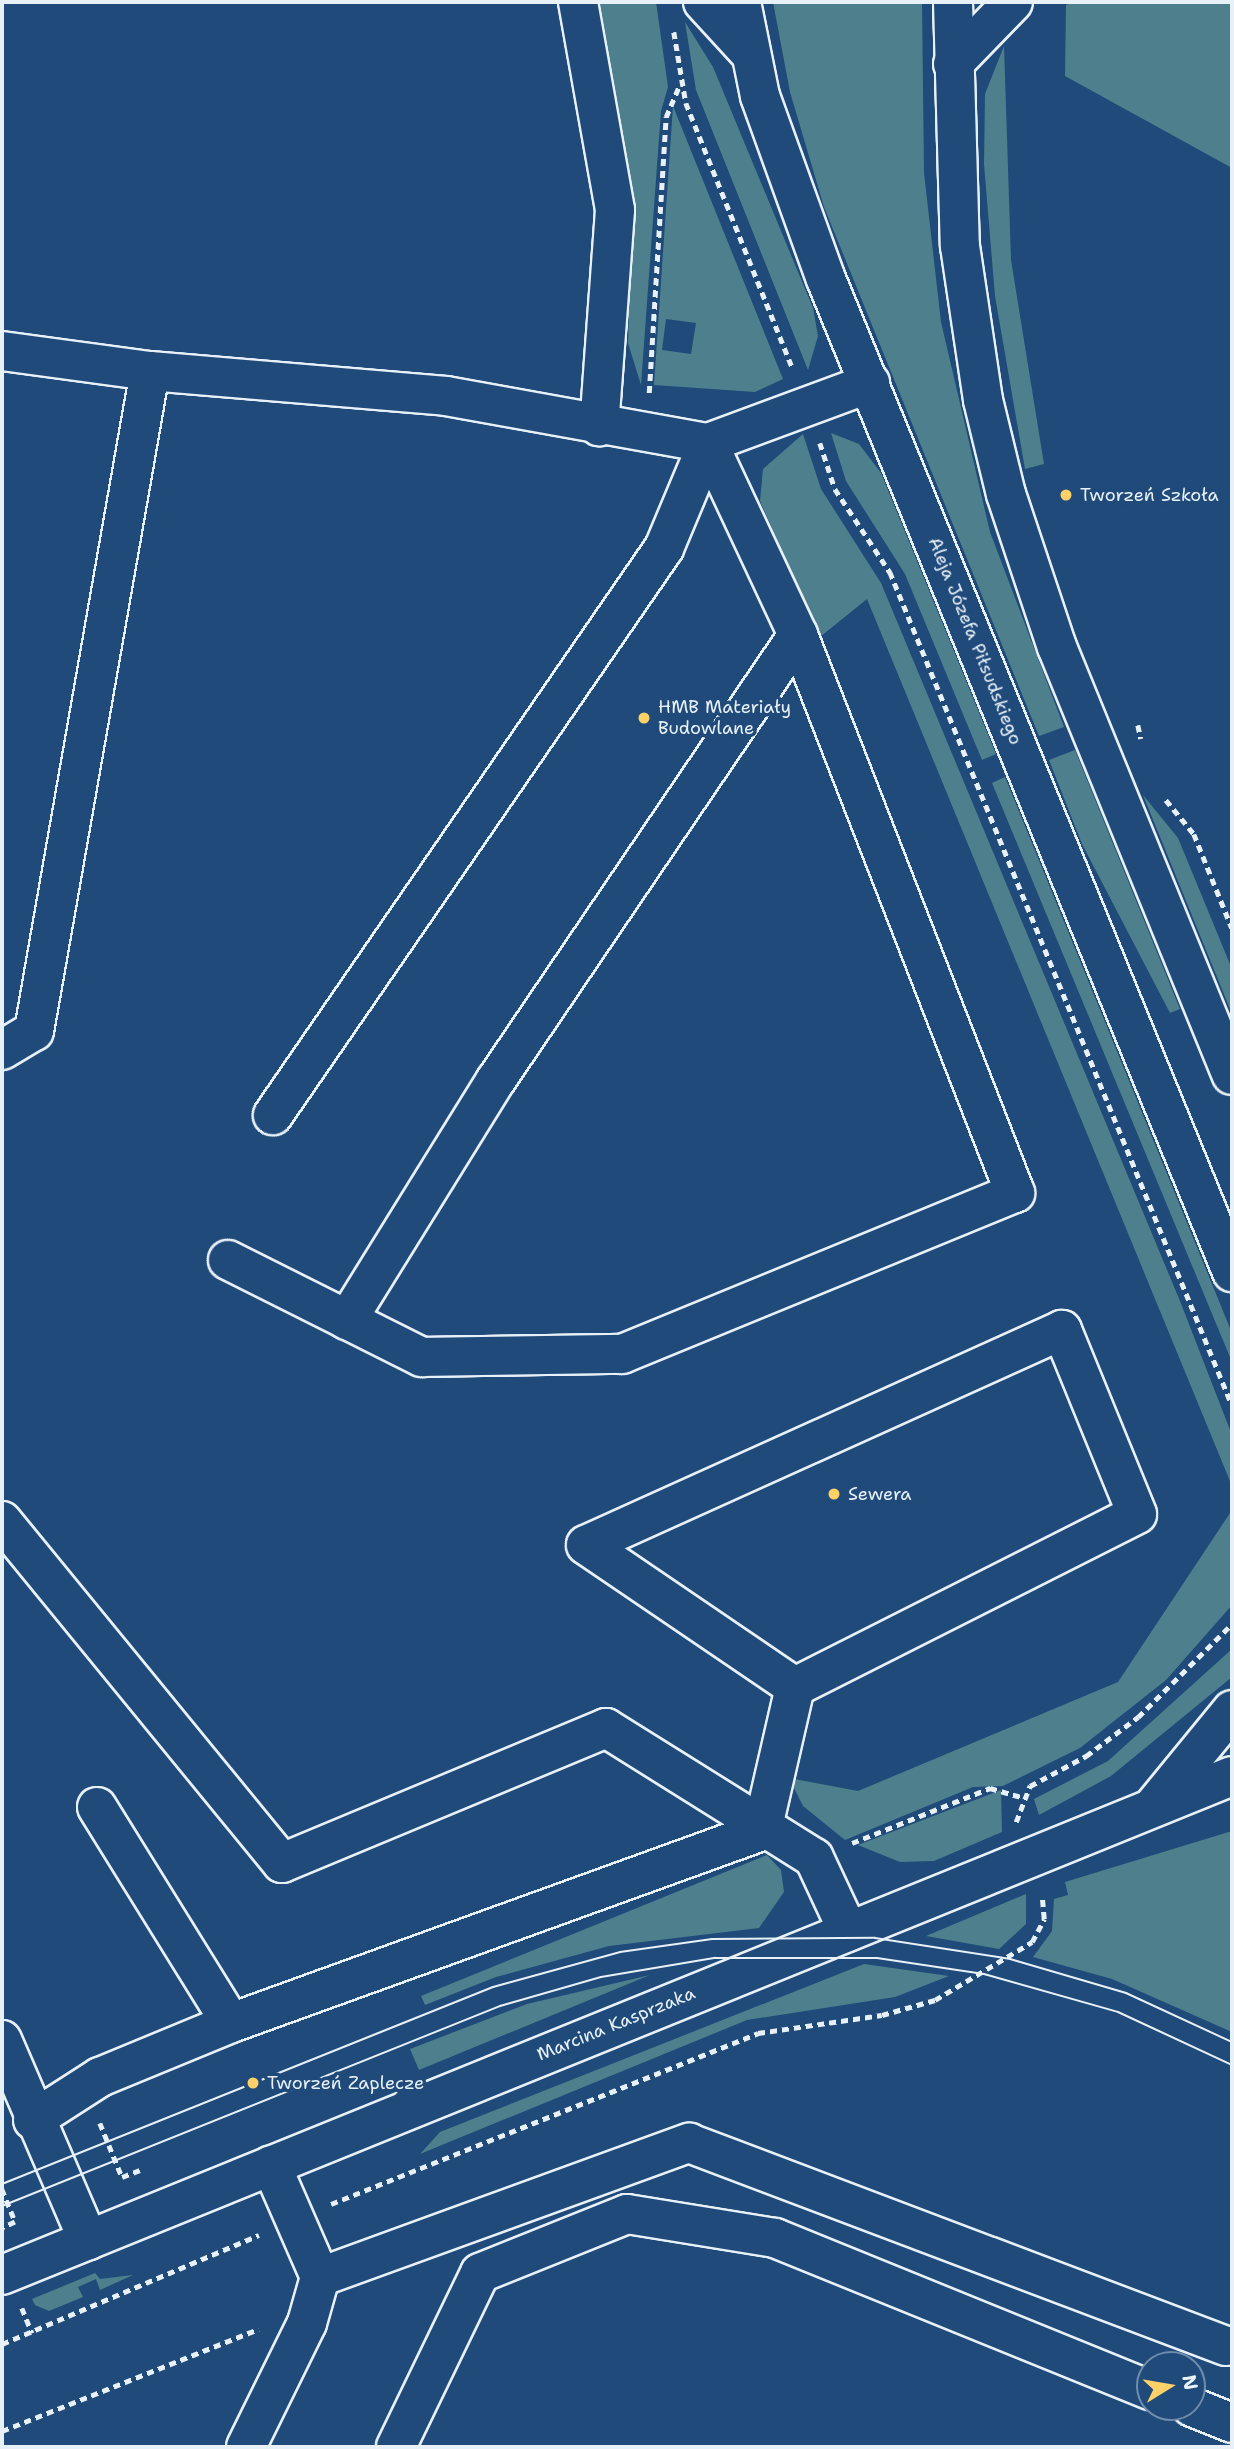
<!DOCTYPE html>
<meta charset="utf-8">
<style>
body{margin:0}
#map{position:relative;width:1234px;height:2449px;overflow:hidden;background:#1f4a7a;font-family:"Shantell Sans",sans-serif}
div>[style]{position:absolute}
.green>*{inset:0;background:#4d808c}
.path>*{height:4.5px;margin-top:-2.25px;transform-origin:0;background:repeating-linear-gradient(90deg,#e8f1f8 0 7px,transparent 0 12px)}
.roads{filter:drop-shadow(2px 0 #e8f1f8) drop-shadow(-2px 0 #e8f1f8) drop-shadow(0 2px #e8f1f8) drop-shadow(0 -2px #e8f1f8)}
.minor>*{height:38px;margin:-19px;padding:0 19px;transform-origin:19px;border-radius:19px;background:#1f4a7a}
.highway>*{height:38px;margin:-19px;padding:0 19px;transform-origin:19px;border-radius:19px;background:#1f4a7a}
.tram>*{height:2px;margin:-1px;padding:0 1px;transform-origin:1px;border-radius:1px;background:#e8f1f8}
.dots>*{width:19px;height:19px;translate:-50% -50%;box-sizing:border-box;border:4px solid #1f4a7a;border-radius:50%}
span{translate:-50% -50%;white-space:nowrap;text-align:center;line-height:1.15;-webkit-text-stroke:7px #1f4a7a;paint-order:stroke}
.poi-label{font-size:18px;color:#e8f1f8}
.left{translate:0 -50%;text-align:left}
.street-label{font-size:18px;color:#e8f1f8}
.frame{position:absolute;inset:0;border:4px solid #e8f1f8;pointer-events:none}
.north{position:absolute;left:1136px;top:2351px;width:70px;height:70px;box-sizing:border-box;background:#1f4a7a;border:2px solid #6f8dac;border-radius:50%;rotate:79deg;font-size:19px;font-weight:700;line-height:28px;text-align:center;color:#e8f1f8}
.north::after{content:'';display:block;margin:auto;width:24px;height:32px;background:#ffd166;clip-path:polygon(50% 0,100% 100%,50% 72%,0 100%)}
</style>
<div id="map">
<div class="green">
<i style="clip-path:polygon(588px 2px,656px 2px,668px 87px,661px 111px,641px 385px,628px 343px,629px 307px)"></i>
<i style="clip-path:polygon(773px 2px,922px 2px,924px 173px,941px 322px,990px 532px,1064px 727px,1039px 736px,824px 207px,790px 92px)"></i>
<i style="clip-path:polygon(1072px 2px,1232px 2px,1232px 168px,1065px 76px,1066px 5px)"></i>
<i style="clip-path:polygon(685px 22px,713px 67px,813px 308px,818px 336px,808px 370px,696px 90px)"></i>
<i style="clip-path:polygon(1004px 46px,1011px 260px,1044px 464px,1025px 469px,995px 296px,984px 164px,985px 94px)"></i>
<i style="clip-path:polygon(evenodd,673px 106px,783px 379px,755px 392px,654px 385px,673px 106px,666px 319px,696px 323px,691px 354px,662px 350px,666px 319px)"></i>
<i style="clip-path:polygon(831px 433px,859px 444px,881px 473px,996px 754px,982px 760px,905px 574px,846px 481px)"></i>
<i style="clip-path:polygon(803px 434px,821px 489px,881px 583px,1180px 1301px,1232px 1435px,1232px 1486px,867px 599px,820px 637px,760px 501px,763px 469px)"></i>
<i style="clip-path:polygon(1075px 750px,1180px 1009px,1170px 1013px,1082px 844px,1049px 760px)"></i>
<i style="clip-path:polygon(1005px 777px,1232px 1333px,1232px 1362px,992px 783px)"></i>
<i style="clip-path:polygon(1143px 795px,1178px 838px,1232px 969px,1232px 1014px)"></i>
<i style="clip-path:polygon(1232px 1510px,1232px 1605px,1166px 1680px,1080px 1748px,1003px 1786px,973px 1787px,845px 1840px,803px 1806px,789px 1778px,858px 1791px,1118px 1682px)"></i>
<i style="clip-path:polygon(1232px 1649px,1232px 1677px,1111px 1776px,1039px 1815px,1034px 1799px,1108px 1761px)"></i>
<i style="clip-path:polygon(1001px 1790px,1002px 1832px,934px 1861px,900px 1862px,858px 1845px)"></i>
<i style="clip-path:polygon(1232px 1831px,1232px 2032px,1112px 1979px,1033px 1957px,1052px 1931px,1054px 1899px,1068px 1895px,1065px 1882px)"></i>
<i style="clip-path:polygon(767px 1855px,781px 1870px,784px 1892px,759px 1928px,609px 1946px,496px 1977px,425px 2005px,421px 1996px)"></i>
<i style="clip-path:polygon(1026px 1894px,1026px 1924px,999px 1949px,926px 1936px)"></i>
<i style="clip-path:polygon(864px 1964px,949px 1976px,895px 1997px,747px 2020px,420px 2154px,440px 2132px)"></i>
<i style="clip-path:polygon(650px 1975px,419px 2070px,410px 2049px,527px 2004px)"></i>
<i style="clip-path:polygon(95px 2273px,100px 2279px,133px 2275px,100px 2290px,96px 2279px,78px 2287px,83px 2297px,49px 2311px,35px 2305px,32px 2299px)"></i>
</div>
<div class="path">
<i style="left:674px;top:32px;width:72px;rotate:80.4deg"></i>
<i style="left:686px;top:103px;width:287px;rotate:68.1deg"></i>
<i style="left:649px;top:393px;width:277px;rotate:-86.5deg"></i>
<i style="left:666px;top:117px;width:36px;rotate:-67deg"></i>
<i style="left:820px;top:443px;width:48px;rotate:71.9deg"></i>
<i style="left:835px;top:489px;width:100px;rotate:56.5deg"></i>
<i style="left:890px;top:572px;width:900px;rotate:67.68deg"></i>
<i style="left:1138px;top:725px;width:14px;rotate:78deg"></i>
<i style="left:1166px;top:800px;width:44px;rotate:50.5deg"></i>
<i style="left:1194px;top:834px;width:101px;rotate:68deg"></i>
<i style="left:1016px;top:1822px;width:39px;rotate:-69deg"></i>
<i style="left:1030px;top:1786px;width:64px;rotate:-28.2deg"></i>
<i style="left:1086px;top:1756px;width:65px;rotate:-36.9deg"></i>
<i style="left:1138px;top:1717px;width:132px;rotate:-44.7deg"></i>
<i style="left:852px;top:1843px;width:149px;rotate:-21.7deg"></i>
<i style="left:990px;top:1788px;width:32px;rotate:16deg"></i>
<i style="left:100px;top:2123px;width:58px;rotate:67.8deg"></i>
<i style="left:122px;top:2177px;width:19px;rotate:-21deg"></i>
<i style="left:2px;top:2189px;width:35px;rotate:68deg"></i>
<i style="left:15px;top:2222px;width:14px;rotate:155deg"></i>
<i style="left:331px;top:2204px;width:460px;rotate:-21.8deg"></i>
<i style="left:758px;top:2033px;width:125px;rotate:-8.3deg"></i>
<i style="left:882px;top:2015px;width:55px;rotate:-15.8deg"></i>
<i style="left:935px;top:2000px;width:113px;rotate:-30.9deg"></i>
<i style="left:1032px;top:1942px;width:26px;rotate:-62deg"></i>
<i style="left:1044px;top:1919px;width:23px;rotate:-95deg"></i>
<i style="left:22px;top:2308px;width:27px;rotate:68deg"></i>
<i style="left:2px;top:2344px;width:279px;rotate:-23deg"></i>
<i style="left:2px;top:2431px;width:276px;rotate:-21.7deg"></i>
</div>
<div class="roads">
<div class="minor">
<i style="left:578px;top:2px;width:211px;rotate:79.9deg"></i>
<i style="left:615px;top:210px;width:217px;rotate:94.2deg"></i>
<i style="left:741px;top:2px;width:96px;rotate:78.6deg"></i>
<i style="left:760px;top:96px;width:195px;rotate:70.2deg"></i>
<i style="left:826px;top:279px;width:1073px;rotate:67.76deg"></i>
<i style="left:953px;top:2px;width:244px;rotate:88.4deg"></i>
<i style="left:960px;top:246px;width:156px;rotate:81.5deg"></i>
<i style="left:983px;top:400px;width:97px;rotate:76.3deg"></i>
<i style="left:1006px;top:494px;width:161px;rotate:71.6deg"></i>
<i style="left:1057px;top:647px;width:462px;rotate:67.8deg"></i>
<i style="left:2px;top:351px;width:149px;rotate:7.7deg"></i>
<i style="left:150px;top:371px;width:297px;rotate:4.8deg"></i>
<i style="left:446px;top:396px;width:266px;rotate:10.2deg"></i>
<i style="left:708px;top:443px;width:173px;rotate:-20.3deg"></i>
<i style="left:2px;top:1050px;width:37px;rotate:-31deg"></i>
<i style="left:34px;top:1031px;width:670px;rotate:-80.03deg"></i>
<i style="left:228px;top:1260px;width:217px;rotate:26.6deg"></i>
<i style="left:422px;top:1357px;width:200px;rotate:-0.9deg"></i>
<i style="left:622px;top:1354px;width:425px;rotate:-22.3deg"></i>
<i style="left:1015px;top:1193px;width:599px;rotate:-111.25deg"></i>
<i style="left:798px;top:635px;width:212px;rotate:-115.1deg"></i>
<i style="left:708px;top:443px;width:114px;rotate:112.7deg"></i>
<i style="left:664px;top:548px;width:689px;rotate:124.59deg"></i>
<i style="left:347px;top:1320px;width:282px;rotate:-58.2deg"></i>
<i style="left:496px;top:1080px;width:538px;rotate:-55.84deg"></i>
<i style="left:2px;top:1521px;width:442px;rotate:50.7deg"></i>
<i style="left:282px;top:1863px;width:351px;rotate:-22.6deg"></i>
<i style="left:606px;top:1728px;width:245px;rotate:32deg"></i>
<i style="left:814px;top:1858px;width:81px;rotate:65deg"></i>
<i style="left:1156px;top:1803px;width:120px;rotate:-50.7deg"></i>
<i style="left:97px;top:1807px;width:254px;rotate:58.2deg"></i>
<i style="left:2px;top:2040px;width:218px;rotate:66.7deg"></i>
<i style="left:33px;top:2120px;width:80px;rotate:-32.7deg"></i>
<i style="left:100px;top:2077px;width:142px;rotate:-22.4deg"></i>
<i style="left:231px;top:2023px;width:565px;rotate:-19.88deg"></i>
<i style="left:762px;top:1831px;width:148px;rotate:-77.1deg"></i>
<i style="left:795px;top:1687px;width:383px;rotate:-26.8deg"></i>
<i style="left:1137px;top:1514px;width:199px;rotate:-112.2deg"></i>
<i style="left:1062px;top:1330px;width:522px;rotate:155.69deg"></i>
<i style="left:586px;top:1545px;width:253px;rotate:34.2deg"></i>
<i style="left:2px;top:2275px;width:1327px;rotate:-22.08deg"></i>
<i style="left:320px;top:2277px;width:393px;rotate:-20deg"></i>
<i style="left:689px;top:2143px;width:574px;rotate:20.71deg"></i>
<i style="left:1192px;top:2407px;width:43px;rotate:21.8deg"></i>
<i style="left:246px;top:2447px;width:138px;rotate:-63.8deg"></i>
<i style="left:307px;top:2323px;width:48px;rotate:-74.2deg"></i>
<i style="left:320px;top:2277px;width:122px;rotate:-113.6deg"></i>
<i style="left:396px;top:2447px;width:193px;rotate:-64.2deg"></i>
<i style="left:480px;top:2273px;width:158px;rotate:-21.9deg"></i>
<i style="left:627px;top:2214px;width:150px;rotate:9.2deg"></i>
<i style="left:775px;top:2238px;width:405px;rotate:22.1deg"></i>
</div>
<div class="highway">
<i style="left:703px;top:2px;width:68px;rotate:47.4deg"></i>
<i style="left:953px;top:64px;width:86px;rotate:-45.9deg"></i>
</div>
</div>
<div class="tram">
<i style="left:2px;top:2184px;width:529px;rotate:-21.86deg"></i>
<i style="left:493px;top:1987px;width:132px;rotate:-15.4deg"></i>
<i style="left:620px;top:1952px;width:93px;rotate:-8deg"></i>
<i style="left:712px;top:1939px;width:163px;rotate:-0.4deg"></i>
<i style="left:875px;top:1938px;width:137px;rotate:8.8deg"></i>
<i style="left:1010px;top:1959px;width:121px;rotate:16.3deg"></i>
<i style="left:1126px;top:1993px;width:117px;rotate:24.8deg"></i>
<i style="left:2px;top:2206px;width:537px;rotate:-21.88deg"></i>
<i style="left:500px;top:2006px;width:105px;rotate:-16deg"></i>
<i style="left:601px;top:1977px;width:116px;rotate:-9.5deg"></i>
<i style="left:715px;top:1958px;width:162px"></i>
<i style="left:877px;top:1958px;width:108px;rotate:8.5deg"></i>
<i style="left:984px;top:1974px;width:139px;rotate:15.8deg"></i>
<i style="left:1118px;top:2012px;width:126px;rotate:24.9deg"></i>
</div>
<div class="dots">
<i style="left:1066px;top:495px;background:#ffd166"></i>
<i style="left:644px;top:718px;background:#ffd166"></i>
<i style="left:834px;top:1494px;background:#ffd166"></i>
<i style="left:253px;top:2083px;background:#ffd166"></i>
</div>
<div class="poi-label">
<span class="left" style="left:1080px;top:495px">Tworzeń Szkoła</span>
<span class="left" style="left:658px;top:718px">HMB Materiały<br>Budowlane</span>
<span class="left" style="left:848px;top:1494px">Sewera</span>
<span class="left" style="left:267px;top:2083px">Tworzeń Zaplecze</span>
</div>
<div class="street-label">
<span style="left:975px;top:641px;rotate:68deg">Aleja Józefa Piłsudskiego</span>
<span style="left:616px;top:2024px;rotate:-22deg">Marcina Kasprzaka</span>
</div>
<div class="frame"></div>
<div class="north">N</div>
</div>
